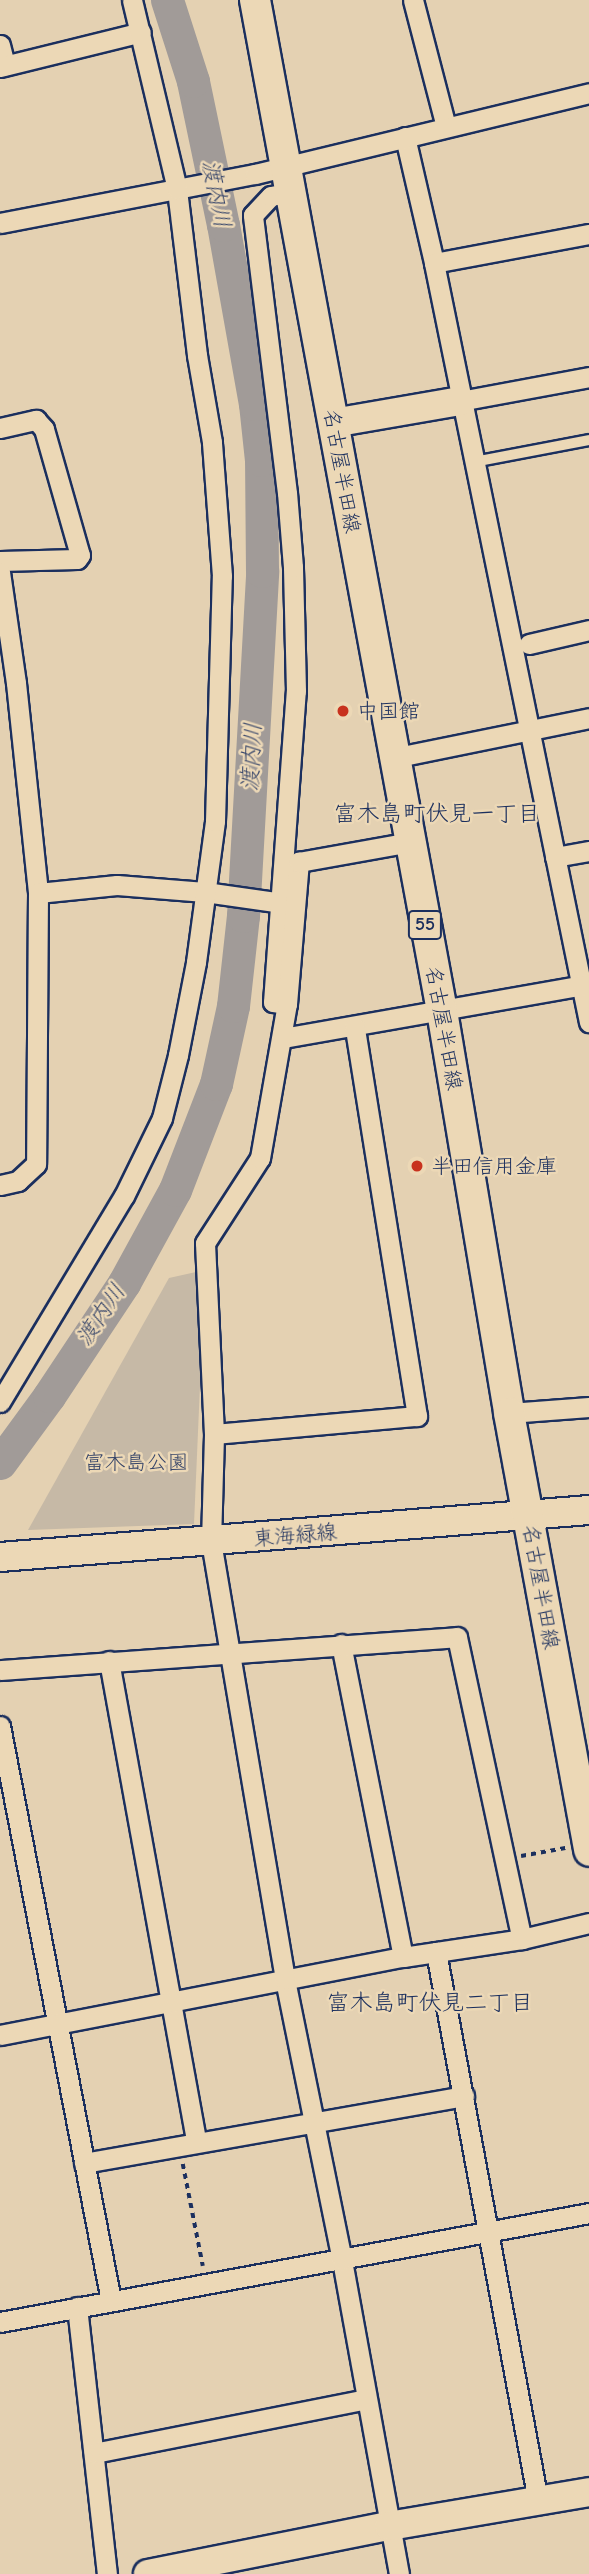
<!DOCTYPE html>
<meta charset="utf-8">
<style>
body{margin:0}
#map{position:relative;width:589px;height:2574px;overflow:hidden;background:#e4d1b2;font-family:"Comic Neue","Klee One",sans-serif}
div>[style]{position:absolute}
.green>*{inset:0;background:#c6b9a6}
.river>*{height:33px;margin:-16.5px;padding:0 16.5px;transform-origin:16.5px;border-radius:16.5px;background:#a19b98}
.path>*{height:3.5px;margin-top:-1.75px;transform-origin:0;background:repeating-linear-gradient(90deg,#1b2f5e 0 5px,transparent 0 10px)}
.roads{filter:drop-shadow(2px 0 #1b2f5e) drop-shadow(-2px 0 #1b2f5e) drop-shadow(0 2px #1b2f5e) drop-shadow(0 -2px #1b2f5e)}
.lane>*{height:10px;margin:-5px;padding:0 5px;transform-origin:5px;border-radius:5px;background:#ecd8b6}
.street>*{height:19px;margin:-9.5px;padding:0 9.5px;transform-origin:9.5px;border-radius:9.5px;background:#ecd8b6}
.secondary>*{height:28px;margin:-14px;padding:0 14px;transform-origin:14px;border-radius:14px;background:#ecd8b6}
.primary>*{height:30px;margin:-15px;padding:0 15px;transform-origin:15px;border-radius:15px;background:#ecd8b6}
.dots>*{width:19px;height:19px;translate:-50% -50%;box-sizing:border-box;border:4px solid #ecd8b6;border-radius:50%}
span{translate:-50% -50%;white-space:nowrap;text-align:center;line-height:1.15;-webkit-text-stroke:5px #ecd8b6;paint-order:stroke}
.shield-label span{padding:2px 5px;background:#ecd8b6;border:2px solid;border-radius:5px;-webkit-text-stroke-width:0}
.shield-label{font-size:19px;color:#1b2f5e;font-weight:700}
.street-label{font-size:21px;color:#1b2f5e}
.poi-label{font-size:21px;color:#1b2f5e}
.left{translate:0 -50%;text-align:left}
.park-label{font-size:21px;color:#354469}
.water-label{font-size:23px;color:#36456a;font-style:italic}
.neighbourhood-label{font-size:23px;color:#1b2f5e}
</style>
<div id="map">
<div class="green">
<i style="clip-path:polygon(205px 1270px,194px 1524px,28px 1530px,169px 1278px)"></i>
</div>
<div class="river">
<i style="left:0;top:1463px;width:83px;rotate:-53.8deg"></i>
<i style="left:49px;top:1396px;width:136px;rotate:-56.4deg"></i>
<i style="left:124px;top:1283px;width:106px;rotate:-61.3deg"></i>
<i style="left:175px;top:1190px;width:114px;rotate:-68.9deg"></i>
<i style="left:216px;top:1084px;width:80px;rotate:-77.7deg"></i>
<i style="left:233px;top:1006px;width:91px;rotate:-83.7deg"></i>
<i style="left:243px;top:916px;width:346px;rotate:-86.8deg"></i>
<i style="left:262px;top:571px;width:111px;rotate:-90.5deg"></i>
<i style="left:261px;top:460px;width:56px;rotate:-96.1deg"></i>
<i style="left:255px;top:404px;width:182px;rotate:-100.1deg"></i>
<i style="left:223px;top:225px;width:147px;rotate:-101.8deg"></i>
<i style="left:193px;top:81px;width:85px;rotate:-107.8deg"></i>
</div>
<div class="path">
<i style="left:521px;top:1856px;width:45px;rotate:-10.3deg"></i>
<i style="left:183px;top:2164px;width:104px;rotate:78.9deg"></i>
</div>
<div class="roads">
<div class="lane">
<i style="left:474px;top:462px;width:117px;rotate:-10.8deg"></i>
</div>
<div class="street">
<i style="left:413px;top:0;width:131px;rotate:75.4deg"></i>
<i style="left:0;top:45px;width:21px;rotate:76deg"></i>
<i style="left:0;top:67px;width:145px;rotate:-13.9deg"></i>
<i style="left:405px;top:137px;width:129px;rotate:77deg"></i>
<i style="left:434px;top:263px;width:775px;rotate:78.46deg"></i>
<i style="left:0;top:223px;width:260px;rotate:-10.9deg"></i>
<i style="left:255px;top:174px;width:344px;rotate:-13.6deg"></i>
<i style="left:434px;top:263px;width:158px;rotate:-10.6deg"></i>
<i style="left:460px;top:401px;width:131px;rotate:-10.5deg"></i>
<i style="left:0;top:428px;width:37px;rotate:-13deg"></i>
<i style="left:36px;top:420px;width:12px;rotate:48deg"></i>
<i style="left:44px;top:429px;width:131px;rotate:74.1deg"></i>
<i style="left:80px;top:555px;width:5px;rotate:127deg"></i>
<i style="left:77px;top:559px;width:77px;rotate:178.5deg"></i>
<i style="left:0;top:572px;width:112px;rotate:81.8deg"></i>
<i style="left:16px;top:683px;width:211px;rotate:84deg"></i>
<i style="left:38px;top:893px;width:271px;rotate:90.4deg"></i>
<i style="left:36px;top:1164px;width:25px;rotate:137deg"></i>
<i style="left:18px;top:1181px;width:18px;rotate:167deg"></i>
<i style="left:529px;top:644px;width:62px;rotate:-13.1deg"></i>
<i style="left:393px;top:758px;width:200px;rotate:-11.5deg"></i>
<i style="left:555px;top:857px;width:35px;rotate:-10deg"></i>
<i style="left:38px;top:893px;width:79px;rotate:-5.8deg"></i>
<i style="left:117px;top:885px;width:88px;rotate:4.5deg"></i>
<i style="left:205px;top:892px;width:78px;rotate:8.1deg"></i>
<i style="left:287px;top:1004px;width:14px;rotate:-172deg"></i>
<i style="left:273px;top:1002px;width:312px;rotate:-85.8deg"></i>
<i style="left:296px;top:691px;width:124px;rotate:-91.4deg"></i>
<i style="left:293px;top:567px;width:74px;rotate:-94.6deg"></i>
<i style="left:287px;top:493px;width:280px;rotate:-97deg"></i>
<i style="left:253px;top:215px;width:26px;rotate:-47deg"></i>
<i style="left:271px;top:196px;width:20px;rotate:-11deg"></i>
<i style="left:283px;top:1038px;width:311px;rotate:-10deg"></i>
<i style="left:0;top:1402px;width:240px;rotate:-59deg"></i>
<i style="left:124px;top:1196px;width:87px;rotate:-64deg"></i>
<i style="left:162px;top:1118px;width:65px;rotate:-75.7deg"></i>
<i style="left:178px;top:1055px;width:95px;rotate:-79deg"></i>
<i style="left:196px;top:962px;width:142px;rotate:-82.3deg"></i>
<i style="left:215px;top:821px;width:245px;rotate:-88.4deg"></i>
<i style="left:222px;top:576px;width:134px;rotate:-94.3deg"></i>
<i style="left:212px;top:442px;width:88px;rotate:-99.8deg"></i>
<i style="left:197px;top:355px;width:167px;rotate:-96.9deg"></i>
<i style="left:177px;top:189px;width:194px;rotate:-103.4deg"></i>
<i style="left:509px;top:1413px;width:80px;rotate:-4.3deg"></i>
<i style="left:214px;top:1434px;width:204px;rotate:-5.1deg"></i>
<i style="left:417px;top:1416px;width:394px;rotate:-99.1deg"></i>
<i style="left:341px;top:1644px;width:319px;rotate:78.8deg"></i>
<i style="left:109px;top:1661px;width:488px;rotate:79.7deg"></i>
<i style="left:0;top:1670px;width:458px;rotate:-4.1deg"></i>
<i style="left:457px;top:1637px;width:309px;rotate:77.9deg"></i>
<i style="left:0;top:1726px;width:586px;rotate:79.07deg"></i>
<i style="left:436px;top:1952px;width:558px;rotate:79.47deg"></i>
<i style="left:0;top:2035px;width:410px;rotate:-11deg"></i>
<i style="left:403px;top:1957px;width:120px;rotate:-8.6deg"></i>
<i style="left:522px;top:1939px;width:69px;rotate:-13.4deg"></i>
<i style="left:84px;top:2163px;width:386px;rotate:-10deg"></i>
<i style="left:77px;top:2307px;width:269px;rotate:83.6deg"></i>
<i style="left:0;top:2322px;width:599px;rotate:-10.48deg"></i>
<i style="left:94px;top:2453px;width:277px;rotate:-11.2deg"></i>
<i style="left:399px;top:2574px;width:319px;rotate:-100.3deg"></i>
<i style="left:342px;top:2260px;width:287px;rotate:-101.5deg"></i>
<i style="left:285px;top:1979px;width:443px;rotate:-99.6deg"></i>
<i style="left:211px;top:1542px;width:108px;rotate:-88.4deg"></i>
<i style="left:214px;top:1434px;width:191px;rotate:-92.7deg"></i>
<i style="left:205px;top:1243px;width:101px;rotate:-57.1deg"></i>
<i style="left:260px;top:1158px;width:156px;rotate:-80.1deg"></i>
<i style="left:287px;top:1004px;width:143px;rotate:-85.2deg"></i>
<i style="left:299px;top:862px;width:113px;rotate:-10.2deg"></i>
</div>
<div class="secondary">
<i style="left:333px;top:423px;width:129px;rotate:-9.8deg"></i>
<i style="left:0;top:1557px;width:591px;rotate:-4.56deg"></i>
<i style="left:148px;top:2574px;width:246px;rotate:-11.3deg"></i>
<i style="left:389px;top:2526px;width:203px;rotate:-9.6deg"></i>
</div>
<div class="primary">
<i style="left:255px;top:0;width:1028px;rotate:79.52deg"></i>
<i style="left:442px;top:1011px;width:408px;rotate:80.5deg"></i>
<i style="left:509px;top:1413px;width:445px;rotate:79.6deg"></i>
</div>
</div>
<div class="dots">
<i style="left:343px;top:711px;background:#c8321e"></i>
<i style="left:417px;top:1166px;background:#c8321e"></i>
</div>
<div class="shield-label">
<span style="left:425px;top:925px">55</span>
</div>
<div class="street-label">
<span style="left:342px;top:471px;rotate:80deg">名古屋半田線</span>
<span style="left:444px;top:1028px;rotate:80deg">名古屋半田線</span>
<span style="left:295px;top:1535px;rotate:-5deg">東海緑線</span>
<span style="left:541px;top:1587px;rotate:80deg">名古屋半田線</span>
</div>
<div class="poi-label">
<span class="left" style="left:357px;top:711px">中国館</span>
<span class="left" style="left:431px;top:1166px">半田信用金庫</span>
</div>
<div class="park-label">
<span style="left:136px;top:1462px">富木島公園</span>
</div>
<div class="water-label">
<span style="left:216px;top:194px;rotate:79deg">渡内川</span>
<span style="left:252px;top:757px;rotate:-87deg">渡内川</span>
<span style="left:101px;top:1315px;rotate:-56deg">渡内川</span>
</div>
<div class="neighbourhood-label">
<span style="left:437px;top:814px">富木島町伏見一丁目</span>
<span style="left:430px;top:2003px">富木島町伏見二丁目</span>
</div>
</div>
